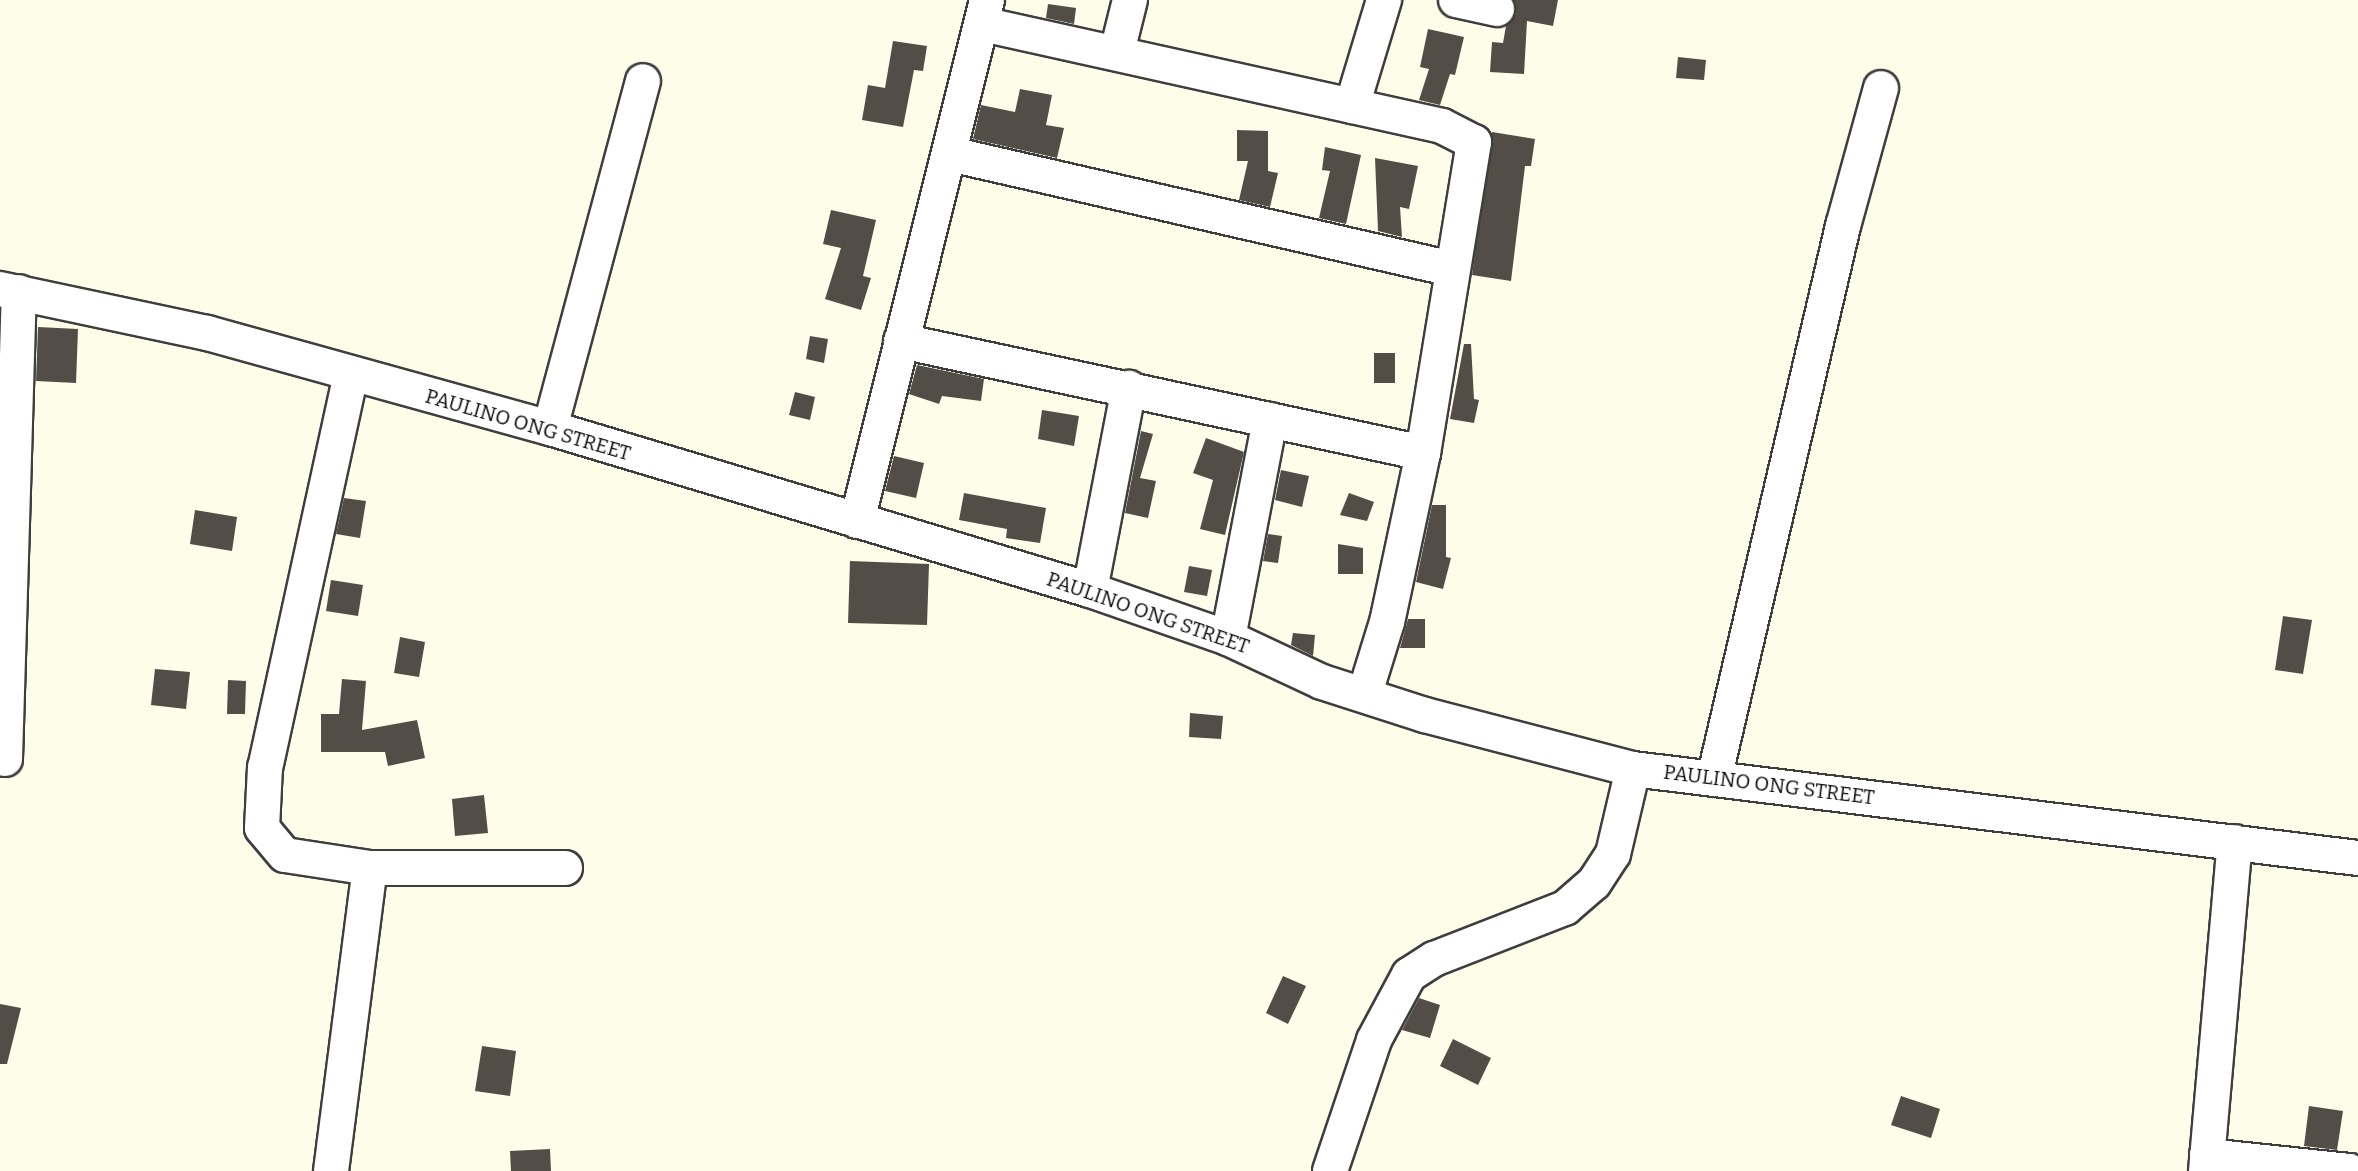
<!DOCTYPE html>
<style>
body{margin:0}
#map{position:relative;width:2358px;height:1171px;overflow:hidden;background:#fefde9;font-family:Bitter,serif}
div>[style]{position:absolute}
.building>*{inset:0;background:#534d48}
.roads{filter:drop-shadow(2px 0 #3e3e3e) drop-shadow(-2px 0 #3e3e3e) drop-shadow(0 2px #3e3e3e) drop-shadow(0 -2px #3e3e3e)}
.minor>*{height:34px;margin:-17px;padding:0 17px;transform-origin:17px;border-radius:17px;background:#fff}
span{translate:-50% -50%;white-space:nowrap;text-align:center;line-height:1.15;-webkit-text-stroke:8px #fff;paint-order:stroke}
.street-label{font-size:20px;color:#0b0b0b}
</style>
<div id="map">
<div class="building">
<i style="clip-path:polygon(1514px 0,1558px 0,1553px 26px,1527px 21px,1524px 74px,1490px 72px,1492px 42px,1503px 43px,1506px 26px,1516px 14px)"></i>
<i style="clip-path:polygon(1048px 4px,1076px 8px,1074px 24px,1046px 18px)"></i>
<i style="clip-path:polygon(1428px 29px,1464px 37px,1455px 75px,1450px 74px,1440px 105px,1419px 100px,1429px 69px,1420px 67px)"></i>
<i style="clip-path:polygon(893px 41px,927px 46px,923px 71px,914px 70px,903px 127px,862px 120px,868px 85px,885px 88px)"></i>
<i style="clip-path:polygon(1678px 57px,1706px 60px,1704px 80px,1676px 78px)"></i>
<i style="clip-path:polygon(1020px 89px,1052px 95px,1046px 125px,1064px 128px,1057px 158px,973px 139px,981px 105px,1015px 112px)"></i>
<i style="clip-path:polygon(1237px 130px,1268px 131px,1268px 171px,1278px 173px,1270px 207px,1239px 200px,1248px 161px,1237px 161px)"></i>
<i style="clip-path:polygon(1492px 132px,1535px 139px,1531px 166px,1525px 166px,1511px 281px,1472px 275px)"></i>
<i style="clip-path:polygon(1325px 147px,1361px 155px,1346px 224px,1319px 218px,1330px 171px,1322px 170px)"></i>
<i style="clip-path:polygon(1375px 158px,1418px 166px,1409px 209px,1400px 207px,1402px 237px,1378px 231px)"></i>
<i style="clip-path:polygon(831px 210px,876px 220px,863px 276px,871px 278px,861px 310px,825px 299px,841px 248px,823px 244px)"></i>
<i style="clip-path:polygon(38px 327px,78px 329px,76px 383px,36px 381px)"></i>
<i style="clip-path:polygon(810px 336px,828px 339px,824px 363px,806px 359px)"></i>
<i style="clip-path:polygon(1464px 344px,1471px 344px,1474px 399px,1479px 400px,1474px 423px,1450px 419px)"></i>
<i style="clip-path:polygon(1374px 353px,1395px 353px,1395px 383px,1374px 383px)"></i>
<i style="clip-path:polygon(917px 365px,984px 379px,981px 401px,942px 396px,939px 404px,909px 394px)"></i>
<i style="clip-path:polygon(795px 392px,815px 397px,810px 420px,789px 415px)"></i>
<i style="clip-path:polygon(1042px 410px,1079px 416px,1074px 446px,1038px 439px)"></i>
<i style="clip-path:polygon(1141px 431px,1153px 434px,1140px 478px,1156px 481px,1148px 518px,1125px 513px)"></i>
<i style="clip-path:polygon(1206px 438px,1244px 452px,1225px 535px,1200px 529px,1213px 480px,1193px 473px)"></i>
<i style="clip-path:polygon(894px 456px,924px 463px,916px 498px,885px 491px)"></i>
<i style="clip-path:polygon(1281px 470px,1309px 476px,1302px 507px,1275px 500px)"></i>
<i style="clip-path:polygon(964px 493px,1046px 508px,1040px 543px,1006px 538px,1007px 529px,959px 520px)"></i>
<i style="clip-path:polygon(1349px 493px,1374px 502px,1367px 521px,1340px 515px)"></i>
<i style="clip-path:polygon(344px 498px,366px 501px,360px 538px,336px 534px)"></i>
<i style="clip-path:polygon(1432px 505px,1446px 505px,1446px 557px,1451px 558px,1443px 589px,1416px 582px)"></i>
<i style="clip-path:polygon(195px 510px,237px 517px,232px 551px,190px 544px)"></i>
<i style="clip-path:polygon(1268px 534px,1282px 536px,1278px 563px,1263px 561px)"></i>
<i style="clip-path:polygon(1338px 544px,1363px 548px,1363px 574px,1338px 574px)"></i>
<i style="clip-path:polygon(850px 561px,929px 564px,927px 625px,848px 623px)"></i>
<i style="clip-path:polygon(1189px 566px,1212px 570px,1207px 596px,1184px 592px)"></i>
<i style="clip-path:polygon(331px 580px,363px 585px,358px 616px,326px 611px)"></i>
<i style="clip-path:polygon(2283px 616px,2312px 620px,2303px 674px,2275px 670px)"></i>
<i style="clip-path:polygon(1408px 619px,1425px 619px,1425px 648px,1400px 648px)"></i>
<i style="clip-path:polygon(1293px 633px,1315px 635px,1313px 656px,1291px 645px)"></i>
<i style="clip-path:polygon(400px 637px,425px 642px,419px 677px,394px 673px)"></i>
<i style="clip-path:polygon(155px 669px,190px 672px,186px 709px,151px 705px)"></i>
<i style="clip-path:polygon(342px 679px,366px 681px,362px 730px,417px 720px,425px 758px,388px 766px,385px 752px,321px 752px,321px 714px,339px 714px)"></i>
<i style="clip-path:polygon(228px 680px,246px 681px,245px 714px,227px 714px)"></i>
<i style="clip-path:polygon(1190px 713px,1223px 716px,1221px 739px,1189px 737px)"></i>
<i style="clip-path:polygon(484px 795px,488px 833px,455px 836px,452px 799px)"></i>
<i style="clip-path:polygon(1283px 976px,1306px 986px,1288px 1024px,1266px 1013px)"></i>
<i style="clip-path:polygon(1419px 998px,1440px 1005px,1430px 1038px,1402px 1030px)"></i>
<i style="clip-path:polygon(0 1004px,21px 1008px,7px 1064px,0 1064px)"></i>
<i style="clip-path:polygon(1453px 1039px,1491px 1058px,1478px 1085px,1440px 1066px)"></i>
<i style="clip-path:polygon(482px 1046px,516px 1051px,510px 1096px,475px 1091px)"></i>
<i style="clip-path:polygon(1901px 1096px,1940px 1109px,1931px 1138px,1891px 1125px)"></i>
<i style="clip-path:polygon(2309px 1106px,2343px 1111px,2337px 1150px,2304px 1146px)"></i>
<i style="clip-path:polygon(550px 1149px,551px 1171px,511px 1171px,510px 1151px)"></i>
</div>
<div class="roads">
<div class="minor">
<i style="left:1456px;top:0;width:42px;rotate:12.4deg"></i>
<i style="left:982px;top:24px;width:471px;rotate:12.5deg"></i>
<i style="left:1442px;top:126px;width:36px;rotate:27deg"></i>
<i style="left:1474px;top:142px;width:315px;rotate:99.3deg"></i>
<i style="left:1423px;top:453px;width:173px;rotate:102deg"></i>
<i style="left:1387px;top:622px;width:74px;rotate:107.2deg"></i>
<i style="left:1117px;top:52px;width:54px;rotate:-76deg"></i>
<i style="left:1352px;top:106px;width:111px;rotate:-73.2deg"></i>
<i style="left:950px;top:154px;width:515px;rotate:12.9deg"></i>
<i style="left:0;top:289px;width:212px;rotate:12deg"></i>
<i style="left:207px;top:333px;width:356px;rotate:15.5deg"></i>
<i style="left:550px;top:428px;width:564px;rotate:16.7deg"></i>
<i style="left:1090px;top:590px;width:146px;rotate:19.2deg"></i>
<i style="left:1228px;top:638px;width:104px;rotate:25.1deg"></i>
<i style="left:1322px;top:682px;width:108px;rotate:17.8deg"></i>
<i style="left:1425px;top:715px;width:215px;rotate:14.6deg"></i>
<i style="left:1633px;top:769px;width:730px;rotate:7deg"></i>
<i style="left:901px;top:341px;width:534px;rotate:12.11deg"></i>
<i style="left:351px;top:374px;width:402px;rotate:102.3deg"></i>
<i style="left:265px;top:767px;width:61px;rotate:92.8deg"></i>
<i style="left:262px;top:828px;width:35px;rotate:50deg"></i>
<i style="left:285px;top:855px;width:86px;rotate:8.7deg"></i>
<i style="left:370px;top:868px;width:195px"></i>
<i style="left:550px;top:428px;width:359px;rotate:-75deg"></i>
<i style="left:857px;top:521px;width:537px;rotate:-75.99deg"></i>
<i style="left:1090px;top:590px;width:206px;rotate:-79.1deg"></i>
<i style="left:1228px;top:638px;width:222px;rotate:-79.1deg"></i>
<i style="left:5px;top:759px;width:467px;rotate:-88.3deg"></i>
<i style="left:1714px;top:779px;width:568px;rotate:-76.87deg"></i>
<i style="left:1843px;top:226px;width:143px;rotate:-74.6deg"></i>
<i style="left:2207px;top:1156px;width:143px;rotate:6deg"></i>
<i style="left:331px;top:1171px;width:305px;rotate:-82.7deg"></i>
<i style="left:1330px;top:1171px;width:138px;rotate:-71.4deg"></i>
<i style="left:1374px;top:1040px;width:74px;rotate:-61.7deg"></i>
<i style="left:1409px;top:975px;width:30px;rotate:-33deg"></i>
<i style="left:1434px;top:959px;width:141px;rotate:-21.3deg"></i>
<i style="left:1565px;top:908px;width:38px;rotate:-41deg"></i>
<i style="left:1594px;top:883px;width:35px;rotate:-57deg"></i>
<i style="left:1613px;top:854px;width:87px;rotate:-76.8deg"></i>
<i style="left:2206px;top:1171px;width:330px;rotate:-85deg"></i>
</div>
</div>
<div class="street-label">
<span style="left:528px;top:425px;rotate:16deg">PAULINO ONG STREET</span>
<span style="left:1148px;top:613px;rotate:19deg">PAULINO ONG STREET</span>
<span style="left:1769px;top:785px;rotate:7deg">PAULINO ONG STREET</span>
</div>
</div>
